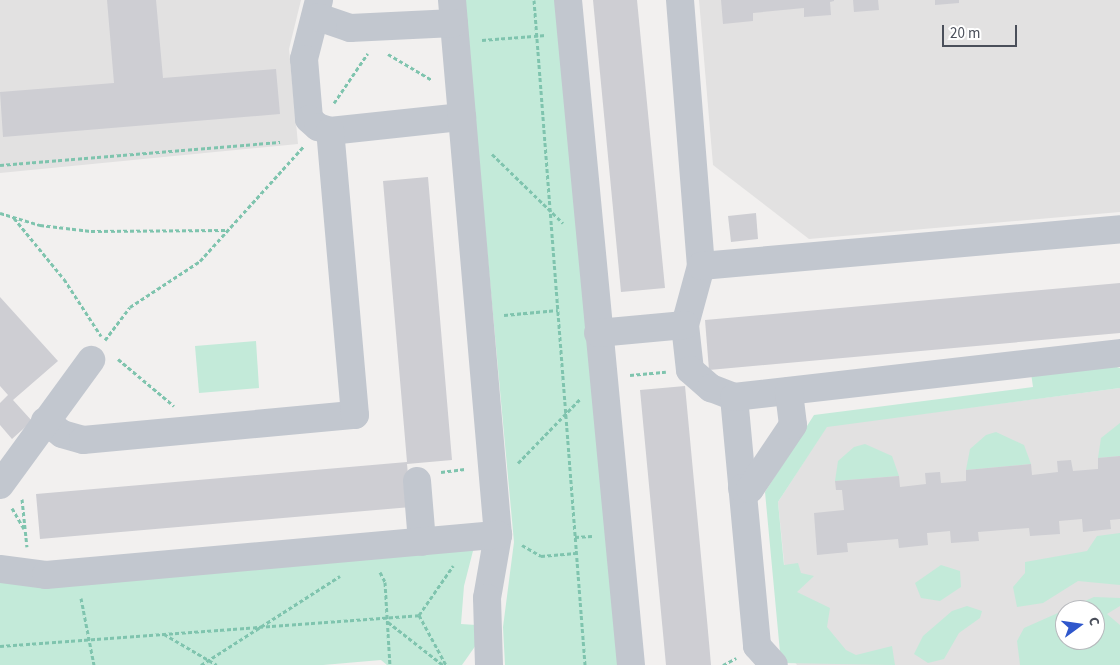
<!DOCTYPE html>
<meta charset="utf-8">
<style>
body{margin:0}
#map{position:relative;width:1120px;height:665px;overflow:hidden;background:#f2f0ef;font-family:"Source Sans 3",sans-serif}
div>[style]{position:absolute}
.education>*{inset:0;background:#e2e1e1}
.green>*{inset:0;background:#c3ead9}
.building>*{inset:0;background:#ceced3}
.path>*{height:3px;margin-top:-1.5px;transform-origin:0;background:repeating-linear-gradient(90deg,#7fc4ae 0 4px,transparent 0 6.5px)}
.minor>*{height:28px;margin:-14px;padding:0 14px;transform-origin:14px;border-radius:14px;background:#c2c7cf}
span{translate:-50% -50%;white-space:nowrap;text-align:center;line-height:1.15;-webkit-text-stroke:4px #fff;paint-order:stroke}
.north{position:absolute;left:1055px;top:600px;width:50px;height:50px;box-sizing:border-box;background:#fff;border:1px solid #b7b9bd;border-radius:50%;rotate:76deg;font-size:14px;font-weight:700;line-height:20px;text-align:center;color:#4a4f5a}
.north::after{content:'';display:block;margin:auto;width:18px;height:22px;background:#2f57cc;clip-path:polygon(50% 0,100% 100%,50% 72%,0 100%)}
.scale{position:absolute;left:942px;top:25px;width:75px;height:22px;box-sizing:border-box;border:2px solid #4a4f5a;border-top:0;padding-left:6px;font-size:15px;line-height:18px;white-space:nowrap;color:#4a4f5a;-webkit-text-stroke:4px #fff;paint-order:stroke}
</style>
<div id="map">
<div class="education">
<i style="clip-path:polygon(0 0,301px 0,289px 49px,298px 144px,0 173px)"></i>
<i style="clip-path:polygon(699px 0,1120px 0,1120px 212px,809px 239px,713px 165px)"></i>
<i style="clip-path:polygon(evenodd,1120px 388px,1120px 665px,797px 665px,794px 661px,778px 502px,827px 426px,1120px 388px,1065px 610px,1095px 610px,1095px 640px,1065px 640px,1065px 610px)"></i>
</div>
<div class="green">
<i style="clip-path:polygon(464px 0,559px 0,622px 665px,505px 665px,503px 627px,514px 542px)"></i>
<i style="clip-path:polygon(256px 341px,259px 388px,199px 393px,195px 346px)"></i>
<i style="clip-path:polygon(1110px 365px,1120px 368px,1120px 388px,827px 427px,778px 502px,784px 565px,798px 563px,801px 573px,814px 576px,797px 592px,830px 608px,827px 627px,846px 650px,856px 655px,892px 646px,895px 665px,781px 663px,765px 492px,814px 415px,1033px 387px,1031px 373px)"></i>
<i style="clip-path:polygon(1120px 423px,1120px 456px,1098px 458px,1101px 438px)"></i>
<i style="clip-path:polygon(996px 432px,1024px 445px,1031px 464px,966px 470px,970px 449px,986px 435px)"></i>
<i style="clip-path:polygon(865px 444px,892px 456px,899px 476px,835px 481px,838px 461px,854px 447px)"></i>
<i style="clip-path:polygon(1120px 533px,1120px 585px,1078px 581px,1043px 603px,1017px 607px,1013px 587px,1025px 573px,1025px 562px,1087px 551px,1097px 536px)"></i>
<i style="clip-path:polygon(475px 543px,464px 586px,461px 624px,476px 625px,476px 645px,462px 665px,387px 665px,381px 660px,323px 665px,0 665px,0 578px)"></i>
<i style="clip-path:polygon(941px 565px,960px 571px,961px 587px,940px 601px,921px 598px,915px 583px)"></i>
<i style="clip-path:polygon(evenodd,1094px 597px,1120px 598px,1120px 606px,1107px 614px,1120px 625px,1120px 665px,1020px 665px,1017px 641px,1024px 628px,1094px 597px,1065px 610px,1095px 610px,1095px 640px,1065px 640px,1065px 610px)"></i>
<i style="clip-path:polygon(967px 606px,982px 611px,980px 618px,959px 633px,944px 659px,928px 663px,914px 654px,923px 636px,952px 611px)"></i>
</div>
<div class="building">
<i style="clip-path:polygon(107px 0,156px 0,163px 78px,276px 69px,280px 114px,3px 137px,0 92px,114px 83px)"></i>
<i style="clip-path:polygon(593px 0,637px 0,665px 288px,621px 292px)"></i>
<i style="clip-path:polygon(721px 0,834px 0,834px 1px,830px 2px,831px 15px,804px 17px,804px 8px,753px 13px,753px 21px,723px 24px)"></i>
<i style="clip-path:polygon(853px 0,878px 0,879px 10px,854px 12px)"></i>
<i style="clip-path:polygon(935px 0,959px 0,959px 3px,935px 5px)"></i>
<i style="clip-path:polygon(428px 177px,452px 460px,407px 464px,411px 507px,40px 539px,36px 494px,407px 462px,383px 181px)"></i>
<i style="clip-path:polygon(756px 213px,758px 239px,731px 242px,728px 216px)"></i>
<i style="clip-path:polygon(1120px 283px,1120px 333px,709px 370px,705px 320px)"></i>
<i style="clip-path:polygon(0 297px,58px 361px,13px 400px,32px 421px,12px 439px,0 425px,0 403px,8px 395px,0 386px)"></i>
<i style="clip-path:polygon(685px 386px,707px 620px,711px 665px,666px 665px,640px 390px)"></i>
<i style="clip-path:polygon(1120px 456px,1120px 519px,1110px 520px,1111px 529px,1083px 532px,1082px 519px,1059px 521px,1060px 534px,1030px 536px,1029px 528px,978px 532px,979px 541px,951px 543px,950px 531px,939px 532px,927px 533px,928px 545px,899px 548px,898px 539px,847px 543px,848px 552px,817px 555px,814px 513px,844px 510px,842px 490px,836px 490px,835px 481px,899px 476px,900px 487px,926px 484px,925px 473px,940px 472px,941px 483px,954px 482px,966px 481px,966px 470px,1031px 464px,1032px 475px,1058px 472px,1057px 461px,1071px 460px,1073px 471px,1098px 469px,1098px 458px)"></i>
</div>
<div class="path">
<i style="left:534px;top:0;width:667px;rotate:85.61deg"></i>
<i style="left:482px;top:40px;width:64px;rotate:-4.5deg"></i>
<i style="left:388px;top:54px;width:51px;rotate:30.6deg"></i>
<i style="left:334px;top:103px;width:60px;rotate:-55.8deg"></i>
<i style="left:492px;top:154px;width:99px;rotate:44.2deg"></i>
<i style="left:0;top:165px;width:281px;rotate:-4.7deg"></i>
<i style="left:0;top:213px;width:42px;rotate:16.7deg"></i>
<i style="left:40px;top:225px;width:51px;rotate:6.7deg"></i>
<i style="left:91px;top:231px;width:137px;rotate:-0.4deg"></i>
<i style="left:14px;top:218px;width:79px;rotate:50.7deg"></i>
<i style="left:64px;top:279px;width:68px;rotate:57deg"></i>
<i style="left:504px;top:315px;width:54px;rotate:-5.3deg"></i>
<i style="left:105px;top:340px;width:41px;rotate:-52.9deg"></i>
<i style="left:130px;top:307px;width:84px;rotate:-33.3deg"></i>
<i style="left:200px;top:261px;width:154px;rotate:-47.9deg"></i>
<i style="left:118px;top:359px;width:73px;rotate:40deg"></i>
<i style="left:630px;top:375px;width:36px;rotate:-5deg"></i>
<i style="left:518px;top:463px;width:89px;rotate:-45.9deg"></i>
<i style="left:441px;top:472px;width:26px;rotate:-7deg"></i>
<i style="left:22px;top:499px;width:48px;rotate:84.1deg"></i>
<i style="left:12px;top:508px;width:24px;rotate:60deg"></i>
<i style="left:575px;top:537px;width:17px;rotate:-3deg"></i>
<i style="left:522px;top:545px;width:22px;rotate:30deg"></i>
<i style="left:541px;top:556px;width:35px;rotate:-5deg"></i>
<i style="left:380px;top:572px;width:11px;rotate:63deg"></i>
<i style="left:385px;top:582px;width:83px;rotate:86.6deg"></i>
<i style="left:81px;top:598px;width:68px;rotate:79deg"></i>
<i style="left:419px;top:615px;width:60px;rotate:-55.2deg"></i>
<i style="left:419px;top:615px;width:57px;rotate:61.6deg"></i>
<i style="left:388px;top:622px;width:70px;rotate:38deg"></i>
<i style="left:164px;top:634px;width:61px;rotate:30.3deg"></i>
<i style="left:0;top:646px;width:420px;rotate:-4.2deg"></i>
<i style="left:201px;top:665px;width:165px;rotate:-32.6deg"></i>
<i style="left:723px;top:665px;width:15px;rotate:-28deg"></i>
</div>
<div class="minor">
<i style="left:319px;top:0;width:61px;rotate:104.3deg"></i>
<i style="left:304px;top:59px;width:60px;rotate:85.2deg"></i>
<i style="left:309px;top:119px;width:12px;rotate:42deg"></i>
<i style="left:318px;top:127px;width:13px;rotate:18deg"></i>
<i style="left:330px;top:131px;width:133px;rotate:-6.1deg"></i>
<i style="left:452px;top:0;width:537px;rotate:85.09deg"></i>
<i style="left:498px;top:535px;width:64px;rotate:99.9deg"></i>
<i style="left:487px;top:598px;width:67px;rotate:88.3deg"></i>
<i style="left:568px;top:0;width:668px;rotate:84.59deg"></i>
<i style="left:680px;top:0;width:267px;rotate:85.5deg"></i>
<i style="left:701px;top:266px;width:61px;rotate:105.2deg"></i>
<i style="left:685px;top:325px;width:45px;rotate:83.7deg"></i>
<i style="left:690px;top:370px;width:28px;rotate:41deg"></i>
<i style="left:711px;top:388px;width:25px;rotate:21deg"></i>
<i style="left:734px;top:397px;width:250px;rotate:84.7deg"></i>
<i style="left:757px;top:646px;width:25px;rotate:48deg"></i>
<i style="left:318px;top:17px;width:34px;rotate:19deg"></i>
<i style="left:350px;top:28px;width:104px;rotate:-2.8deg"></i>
<i style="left:701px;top:266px;width:421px;rotate:-5deg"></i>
<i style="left:598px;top:333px;width:87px;rotate:-5.3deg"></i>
<i style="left:734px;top:397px;width:388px;rotate:-6.5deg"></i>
<i style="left:45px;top:421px;width:21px;rotate:37deg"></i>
<i style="left:62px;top:434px;width:22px;rotate:16deg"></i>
<i style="left:83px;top:440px;width:273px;rotate:-5.3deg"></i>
<i style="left:355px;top:415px;width:285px;rotate:-95deg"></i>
<i style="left:417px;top:481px;width:61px;rotate:85.3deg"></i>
<i style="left:0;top:485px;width:155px;rotate:-53.9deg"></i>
<i style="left:742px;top:488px;width:8px;rotate:7deg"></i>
<i style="left:750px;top:489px;width:77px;rotate:-56.1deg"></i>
<i style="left:793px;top:425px;width:34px;rotate:-97deg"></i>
<i style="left:0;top:569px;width:46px;rotate:7.4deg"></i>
<i style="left:46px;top:575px;width:454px;rotate:-5.1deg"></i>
</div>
<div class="north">С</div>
<div class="scale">20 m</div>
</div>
